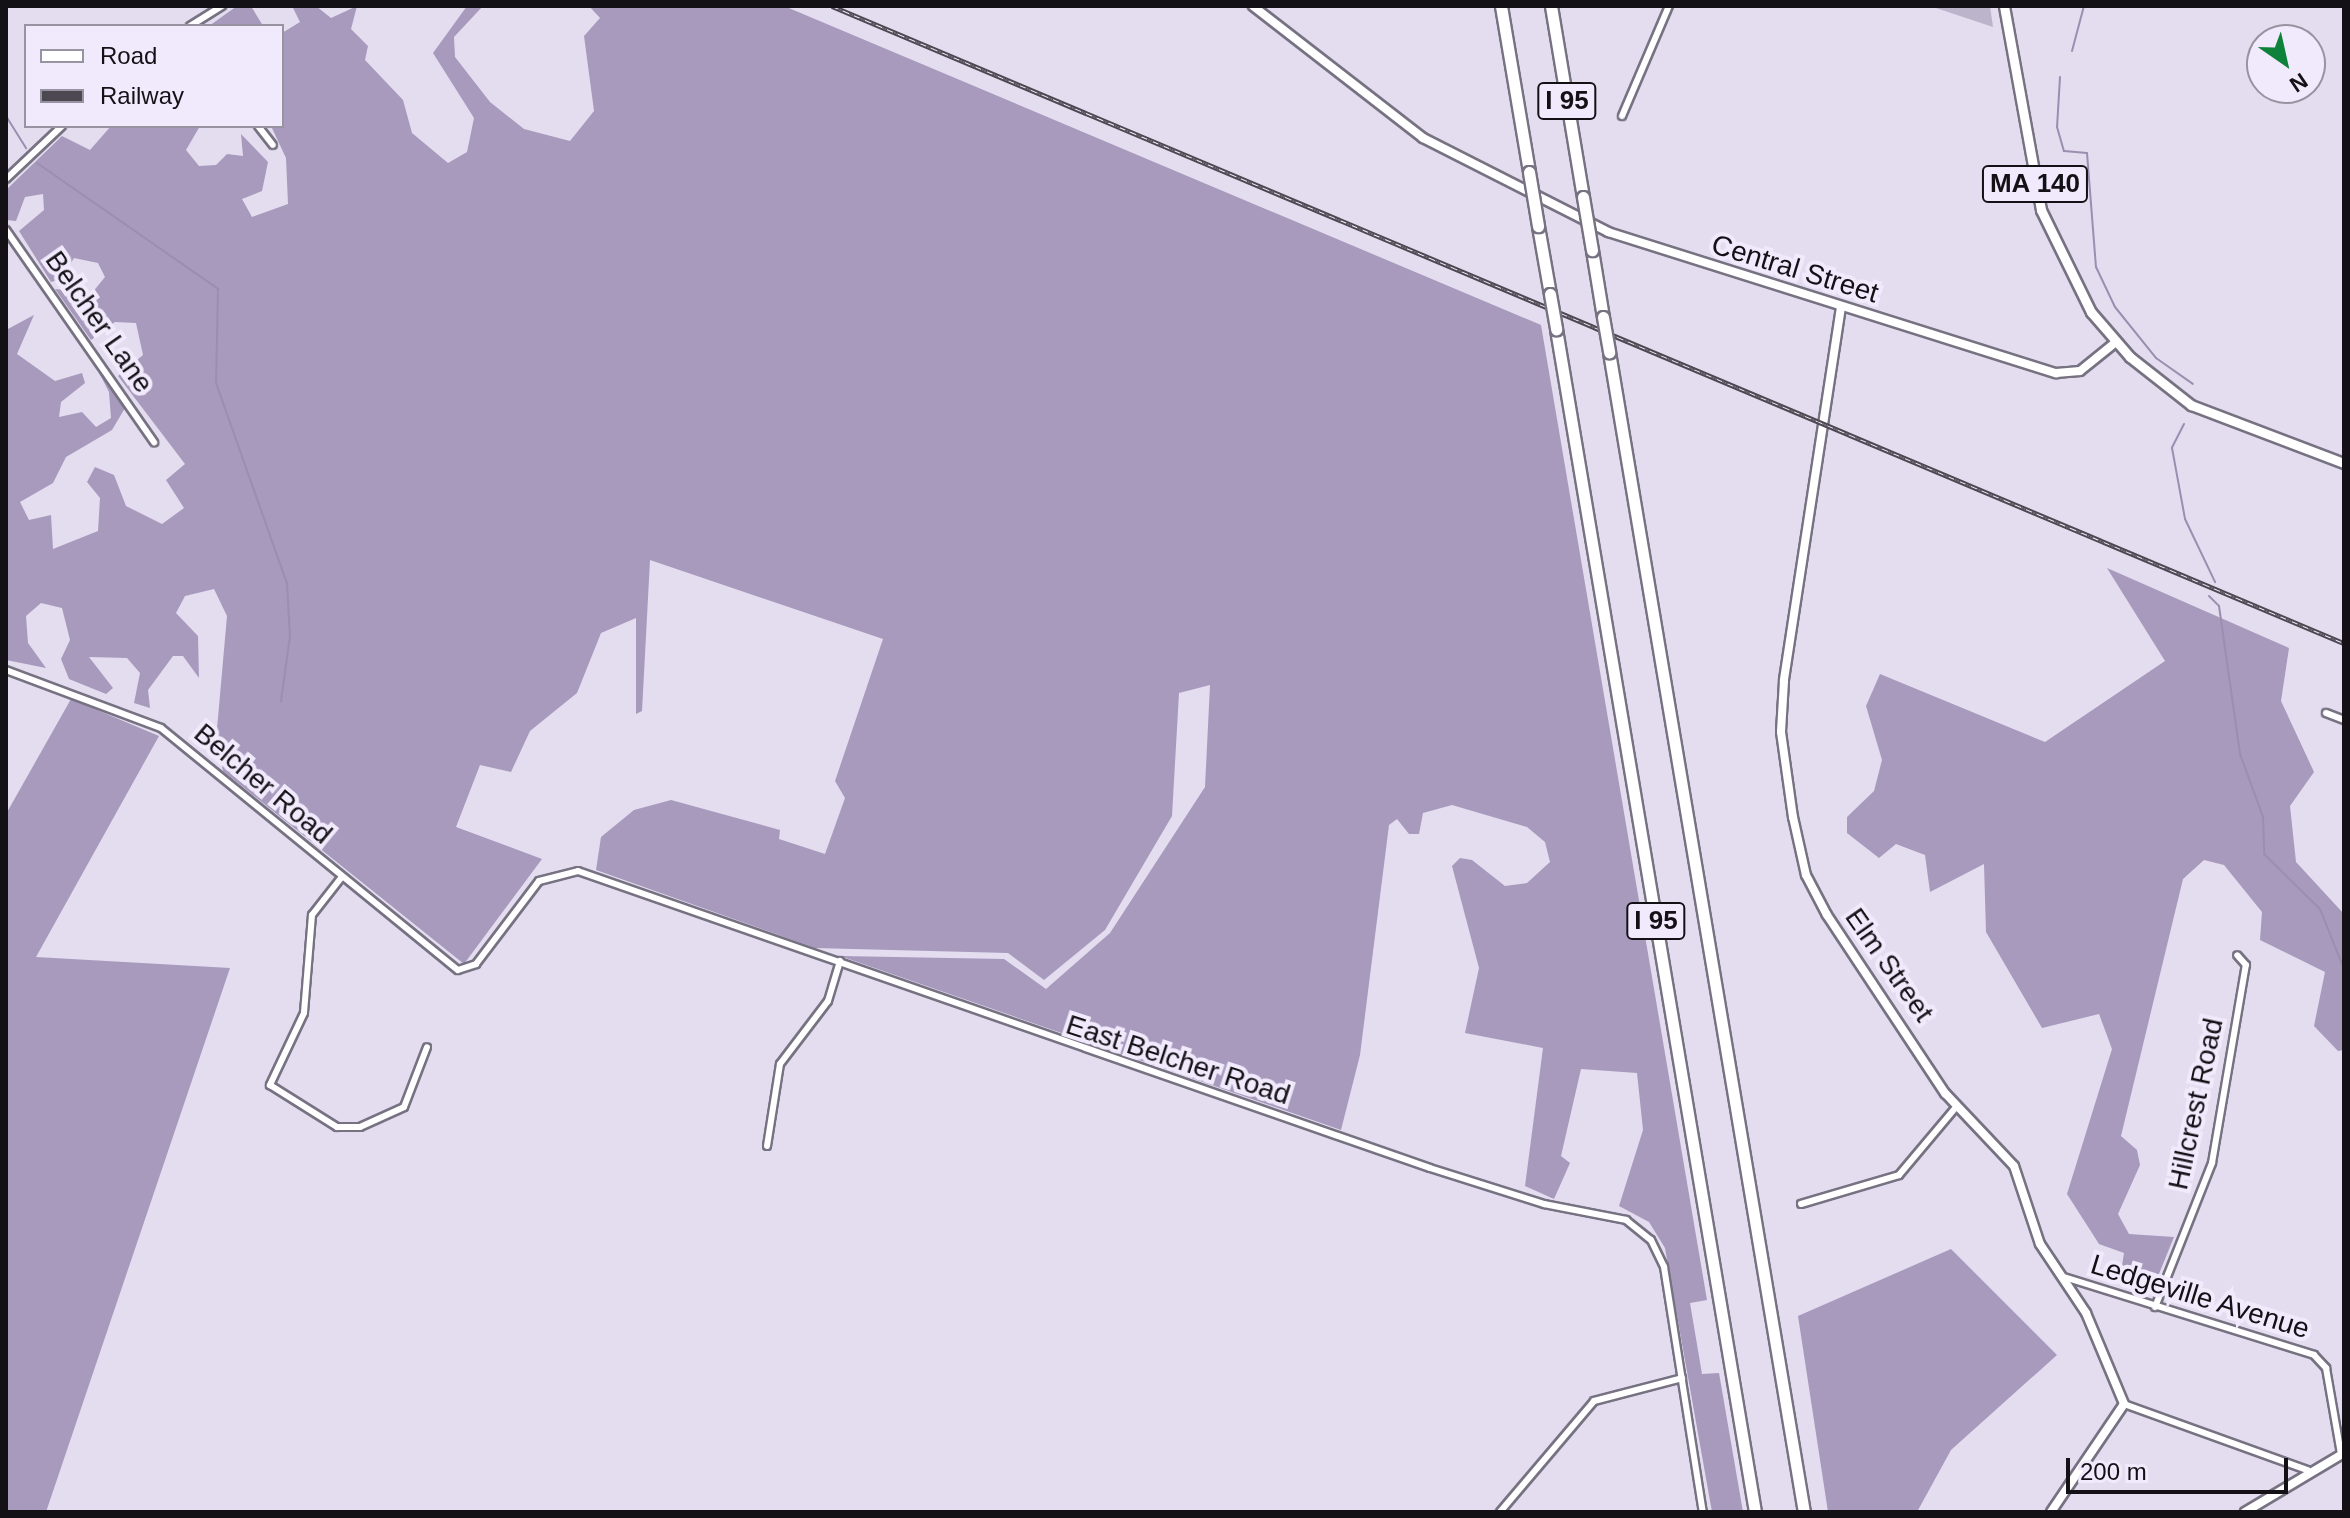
<!DOCTYPE html>
<style>
body{margin:0}
#map{position:relative;width:2350px;height:1518px;overflow:hidden;background:#e3ddef;font-family:Arial,sans-serif}
div>[style]{position:absolute}
.green>*{inset:0;background:#bcb4cb}
.forest>*{inset:0;background:#a79abd}
.stream>*{height:2px;margin:-1px;padding:0 1px;transform-origin:1px;border-radius:1px;background:#9b8eb0}
.roads{filter:drop-shadow(2px 0 #777282) drop-shadow(-2px 0 #777282) drop-shadow(0 2px #777282) drop-shadow(0 -2px #777282)}
.street>*{height:6px;margin:-3px;padding:0 3px;transform-origin:3px;border-radius:3px;background:#fff}
.secondary>*{height:8px;margin:-4px;padding:0 4px;transform-origin:4px;border-radius:4px;background:#fff}
.primary>*{height:9px;margin:-4.5px;padding:0 4.5px;transform-origin:4.5px;border-radius:4.5px;background:#fff}
.highway>*{height:11px;margin:-5.5px;padding:0 5.5px;transform-origin:5.5px;border-radius:5.5px;background:#fff}
.rail>*{height:5px;margin-top:-2.5px;transform-origin:0;background:repeating-linear-gradient(90deg,#f1eafc 0 6px,#4c4852 0 12px);box-sizing:border-box;border-block:2px solid #4c4852}
.bridges{filter:drop-shadow(2px 0 #777282) drop-shadow(-2px 0 #777282) drop-shadow(0 2px #777282) drop-shadow(0 -2px #777282)}
.highway-bridge>*{height:11px;margin:-5.5px;padding:0 5.5px;transform-origin:5.5px;border-radius:5.5px;background:#fff}
span{translate:-50% -50%;white-space:nowrap;text-align:center;line-height:1.15;-webkit-text-stroke:8px #f1eafc;paint-order:stroke}
.shield-label span{padding:2px 6px;background:#f1eafc;border:2px solid;border-radius:6px;-webkit-text-stroke-width:0}
.shield-label{font-size:26px;color:#131016;font-weight:700}
.street-label{font-size:28px;color:#131016}
.frame{position:absolute;inset:0;border:8px solid #131016;pointer-events:none}
.legend{position:absolute;left:24px;top:24px;width:260px;height:104px;box-sizing:border-box;background:#f1eafc;border:2px solid #9893a0;margin:0;padding:10px 14px;list-style:none;font-size:24px;color:#131016}
.legend li{display:flex;align-items:center;gap:16px;height:40px}
.legend b{width:40px;border:2px solid #9893a0}
.north{position:absolute;left:2246px;top:24px;width:80px;height:80px;box-sizing:border-box;background:#f1eafc;border:2px solid #9893a0;border-radius:50%;rotate:146deg;font-size:22px;font-weight:700;line-height:32px;text-align:center;color:#131016}
.north::after{content:'';display:block;margin:auto;width:28px;height:36px;background:#0e823a;clip-path:polygon(50% 0,100% 100%,50% 72%,0 100%)}
.scale{position:absolute;left:2066px;top:1458px;width:222px;height:36px;box-sizing:border-box;border:4px solid #131016;border-top:0;padding-left:10px;font-size:24px;line-height:28px;white-space:nowrap;color:#131016;-webkit-text-stroke:6px #f1eafc;paint-order:stroke}
</style>
<div id="map">
<div class="green">
<i style="clip-path:polygon(1930px 6px,1990px 6px,1993px 27px)"></i>
</div>
<div class="forest">
<i style="clip-path:polygon(237px 6px,251px 6px,263px 26px,209px 26px)"></i>
<i style="clip-path:polygon(292px 6px,316px 6px,331px 18px,357px 6px,351px 29px,368px 46px,365px 60px,403px 100px,412px 133px,448px 163px,467px 152px,474px 118px,433px 53px,467px 6px,483px 6px,454px 37px,455px 57px,490px 102px,524px 129px,570px 141px,594px 111px,584px 36px,600px 18px,589px 6px,784px 6px,1541px 325px,1707px 1300px,1690px 1303px,1702px 1374px,1719px 1373px,1743px 1512px,1712px 1512px,1665px 1248px,1649px 1222px,1619px 1206px,1643px 1130px,1637px 1073px,1581px 1069px,1561px 1156px,1570px 1163px,1554px 1199px,1525px 1186px,1543px 1048px,1465px 1033px,1479px 968px,1452px 866px,1460px 858px,1472px 860px,1505px 886px,1527px 883px,1550px 862px,1545px 842px,1527px 827px,1452px 805px,1423px 813px,1419px 834px,1409px 834px,1397px 819px,1389px 825px,1360px 1055px,1341px 1130px,840px 956px,1004px 959px,1046px 989px,1110px 933px,1205px 787px,1210px 685px,1179px 693px,1172px 816px,1105px 930px,1044px 980px,1008px 953px,815px 948px,596px 870px,601px 837px,634px 810px,671px 800px,780px 830px,779px 839px,825px 854px,845px 798px,835px 781px,883px 639px,650px 560px,642px 711px,636px 714px,636px 618px,601px 633px,577px 693px,530px 731px,511px 772px,480px 765px,456px 827px,542px 859px,464px 964px,223px 771px,216px 740px,227px 616px,214px 589px,185px 596px,176px 613px,198px 636px,199px 678px,183px 656px,173px 656px,148px 690px,150px 708px,134px 703px,140px 673px,127px 658px,89px 657px,113px 688px,106px 694px,69px 679px,61px 659px,70px 640px,62px 608px,41px 603px,26px 616px,28px 643px,46px 668px,6px 660px,6px 330px,34px 315px,17px 354px,55px 381px,82px 373px,85px 383px,61px 402px,59px 417px,82px 412px,96px 427px,111px 418px,109px 392px,94px 363px,125px 408px,112px 430px,66px 457px,53px 483px,20px 502px,29px 520px,51px 515px,53px 549px,98px 531px,100px 498px,87px 482px,95px 467px,114px 475px,126px 506px,162px 524px,184px 508px,166px 480px,185px 464px,118px 376px,143px 355px,136px 323px,115px 322px,91px 340px,55px 289px,92px 293px,105px 277px,98px 263px,74px 258px,61px 279px,51px 282px,19px 231px,44px 210px,43px 194px,25px 197px,16px 221px,6px 220px,6px 190px,62px 136px,90px 150px,111px 126px,200px 126px,186px 150px,199px 166px,216px 165px,227px 154px,243px 156px,241px 134px,268px 162px,262px 191px,242px 199px,252px 217px,288px 204px,286px 158px,271px 126px,282px 126px,282px 33px,300px 22px)"></i>
<i style="clip-path:polygon(2107px 568px,2289px 648px,2281px 701px,2314px 772px,2290px 806px,2296px 862px,2344px 914px,2344px 1050px,2338px 1051px,2314px 1026px,2325px 972px,2260px 940px,2262px 912px,2224px 865px,2204px 860px,2183px 879px,2121px 1136px,2137px 1150px,2140px 1165px,2118px 1214px,2129px 1234px,2174px 1237px,2152px 1291px,2119px 1285px,2124px 1253px,2099px 1244px,2067px 1194px,2112px 1049px,2099px 1014px,2042px 1028px,1986px 932px,1984px 864px,1930px 892px,1925px 855px,1896px 844px,1879px 858px,1847px 833px,1847px 817px,1874px 791px,1882px 760px,1866px 706px,1880px 674px,2045px 742px,2165px 661px)"></i>
<i style="clip-path:polygon(71px 699px,159px 736px,36px 957px,230px 968px,46px 1512px,6px 1512px,6px 814px)"></i>
<i style="clip-path:polygon(1951px 1249px,2057px 1355px,1951px 1450px,1917px 1512px,1828px 1512px,1798px 1316px)"></i>
</div>
<div class="stream">
<i style="left:2072px;top:51px;width:47px;rotate:-75.1deg"></i>
<i style="left:2060px;top:77px;width:50px;rotate:93.4deg"></i>
<i style="left:2057px;top:127px;width:25px;rotate:74deg"></i>
<i style="left:2064px;top:151px;width:23px;rotate:5deg"></i>
<i style="left:2087px;top:153px;width:114px;rotate:85.5deg"></i>
<i style="left:2096px;top:267px;width:44px;rotate:64.6deg"></i>
<i style="left:2115px;top:307px;width:65px;rotate:51.2deg"></i>
<i style="left:2156px;top:358px;width:45px;rotate:35.1deg"></i>
<i style="left:6px;top:93px;width:19px;rotate:90deg"></i>
<i style="left:6px;top:116px;width:38px;rotate:58deg"></i>
<i style="left:37px;top:163px;width:221px;rotate:34.8deg"></i>
<i style="left:218px;top:289px;width:94px;rotate:91.2deg"></i>
<i style="left:216px;top:383px;width:212px;rotate:70.5deg"></i>
<i style="left:287px;top:583px;width:53px;rotate:86.8deg"></i>
<i style="left:290px;top:636px;width:66px;rotate:97.9deg"></i>
<i style="left:2184px;top:424px;width:27px;rotate:117deg"></i>
<i style="left:2172px;top:448px;width:72px;rotate:79.6deg"></i>
<i style="left:2185px;top:519px;width:70px;rotate:64.5deg"></i>
<i style="left:2209px;top:596px;width:14px;rotate:45deg"></i>
<i style="left:2219px;top:606px;width:149px;rotate:81.9deg"></i>
<i style="left:2240px;top:754px;width:67px;rotate:69.9deg"></i>
<i style="left:2263px;top:817px;width:37px;rotate:88deg"></i>
<i style="left:2264px;top:854px;width:78px;rotate:44.5deg"></i>
<i style="left:2320px;top:909px;width:65px;rotate:68.2deg"></i>
</div>
<div class="roads">
<div class="street">
<i style="left:190px;top:26px;width:38px;rotate:-32deg"></i>
<i style="left:1622px;top:116px;width:120px;rotate:-66.9deg"></i>
<i style="left:258px;top:126px;width:24px;rotate:52deg"></i>
<i style="left:6px;top:179px;width:77px;rotate:-43.4deg"></i>
<i style="left:6px;top:230px;width:259px;rotate:55.1deg"></i>
<i style="left:6px;top:670px;width:165px;rotate:20.5deg"></i>
<i style="left:161px;top:728px;width:383px;rotate:39.2deg"></i>
<i style="left:458px;top:970px;width:19px;rotate:-18deg"></i>
<i style="left:476px;top:964px;width:104px;rotate:-52.8deg"></i>
<i style="left:539px;top:881px;width:40px;rotate:-14.4deg"></i>
<i style="left:578px;top:871px;width:902px;rotate:19.22deg"></i>
<i style="left:1430px;top:1168px;width:120px;rotate:17.5deg"></i>
<i style="left:1544px;top:1204px;width:84px;rotate:11deg"></i>
<i style="left:1626px;top:1220px;width:32px;rotate:39deg"></i>
<i style="left:1651px;top:1240px;width:30px;rotate:64deg"></i>
<i style="left:1664px;top:1267px;width:248px;rotate:81deg"></i>
<i style="left:2326px;top:713px;width:19px;rotate:21deg"></i>
<i style="left:341px;top:878px;width:47px;rotate:128.1deg"></i>
<i style="left:312px;top:915px;width:98px;rotate:94.7deg"></i>
<i style="left:304px;top:1013px;width:80px;rotate:115.3deg"></i>
<i style="left:270px;top:1085px;width:79px;rotate:32.1deg"></i>
<i style="left:337px;top:1127px;width:23px"></i>
<i style="left:360px;top:1127px;width:48px;rotate:-24.4deg"></i>
<i style="left:404px;top:1107px;width:64px;rotate:-69deg"></i>
<i style="left:767px;top:1146px;width:83px;rotate:-81deg"></i>
<i style="left:780px;top:1064px;width:79px;rotate:-52.7deg"></i>
<i style="left:828px;top:1001px;width:42px;rotate:-73.3deg"></i>
<i style="left:1801px;top:1204px;width:102px;rotate:-16.5deg"></i>
<i style="left:1899px;top:1175px;width:90px;rotate:-50deg"></i>
<i style="left:2064px;top:1277px;width:262px;rotate:17.3deg"></i>
<i style="left:2314px;top:1355px;width:18px;rotate:47deg"></i>
<i style="left:2326px;top:1368px;width:87px;rotate:80.1deg"></i>
<i style="left:2155px;top:1307px;width:155px;rotate:-68.4deg"></i>
<i style="left:2212px;top:1163px;width:201px;rotate:-80.3deg"></i>
<i style="left:2246px;top:965px;width:13px;rotate:-132deg"></i>
<i style="left:2124px;top:1404px;width:195px;rotate:19.8deg"></i>
<i style="left:1500px;top:1512px;width:145px;rotate:-49.7deg"></i>
<i style="left:1594px;top:1401px;width:91px;rotate:-14.6deg"></i>
</div>
<div class="secondary">
<i style="left:1253px;top:6px;width:215px;rotate:37.8deg"></i>
<i style="left:1423px;top:138px;width:208px;rotate:26.9deg"></i>
<i style="left:1608px;top:232px;width:470px;rotate:17.5deg"></i>
<i style="left:2056px;top:373px;width:24px;rotate:-5deg"></i>
<i style="left:2080px;top:371px;width:46px;rotate:-38.9deg"></i>
<i style="left:1841px;top:307px;width:378px;rotate:98.7deg"></i>
<i style="left:1784px;top:681px;width:51px;rotate:93.4deg"></i>
<i style="left:1781px;top:732px;width:86px;rotate:82deg"></i>
<i style="left:1793px;top:817px;width:59px;rotate:77.4deg"></i>
<i style="left:1806px;top:875px;width:45px;rotate:62.3deg"></i>
<i style="left:1827px;top:915px;width:214px;rotate:56.5deg"></i>
<i style="left:1945px;top:1093px;width:100px;rotate:46.6deg"></i>
<i style="left:2014px;top:1166px;width:82px;rotate:71.6deg"></i>
<i style="left:2040px;top:1244px;width:83px;rotate:56.3deg"></i>
<i style="left:2086px;top:1313px;width:99px;rotate:67.3deg"></i>
<i style="left:2124px;top:1404px;width:130px;rotate:124.1deg"></i>
<i style="left:2245px;top:1512px;width:115px;rotate:-30.8deg"></i>
</div>
<div class="primary">
<i style="left:2004px;top:6px;width:207px;rotate:79.7deg"></i>
<i style="left:2041px;top:210px;width:114px;rotate:63.9deg"></i>
<i style="left:2091px;top:312px;width:60px;rotate:49.1deg"></i>
<i style="left:2130px;top:357px;width:78px;rotate:38.2deg"></i>
<i style="left:2191px;top:405px;width:164px;rotate:20.8deg"></i>
</div>
<div class="highway">
<i style="left:1501px;top:6px;width:168px;rotate:80.4deg"></i>
<i style="left:1551px;top:6px;width:194px;rotate:80.5deg"></i>
<i style="left:1538px;top:226px;width:69px;rotate:80deg"></i>
<i style="left:1592px;top:250px;width:68px;rotate:80.7deg"></i>
<i style="left:1556px;top:329px;width:1200px;rotate:80.45deg"></i>
<i style="left:1609px;top:352px;width:1176px;rotate:80.46deg"></i>
</div>
</div>
<div class="rail">
<i style="left:832px;top:6px;width:1641px;rotate:22.85deg"></i>
</div>
<div class="bridges">
<div class="highway-bridge">
<i style="left:1529px;top:172px;width:55px;rotate:80.5deg"></i>
<i style="left:1583px;top:197px;width:54px;rotate:80.4deg"></i>
<i style="left:1550px;top:294px;width:36px;rotate:80deg"></i>
<i style="left:1603px;top:317px;width:36px;rotate:80deg"></i>
</div>
</div>
<div class="shield-label">
<span style="left:1567px;top:101px">I 95</span>
<span style="left:2035px;top:184px">MA 140</span>
<span style="left:1656px;top:921px">I 95</span>
</div>
<div class="street-label">
<span style="left:1795px;top:269px;rotate:17deg">Central Street</span>
<span style="left:99px;top:322px;rotate:55deg">Belcher Lane</span>
<span style="left:263px;top:784px;rotate:40deg">Belcher Road</span>
<span style="left:1889px;top:965px;rotate:55deg">Elm Street</span>
<span style="left:1178px;top:1060px;rotate:18deg">East Belcher Road</span>
<span style="left:2196px;top:1104px;rotate:-78deg">Hillcrest Road</span>
<span style="left:2200px;top:1297px;rotate:17deg">Ledgeville Avenue</span>
</div>
<div class="frame"></div>
<ul class="legend">
<li><b style="height:10px;background:#fff"></b>Road</li>
<li><b style="height:10px;background:#4c4852"></b>Railway</li>
</ul>
<div class="north">N</div>
<div class="scale">200 m</div>
</div>
